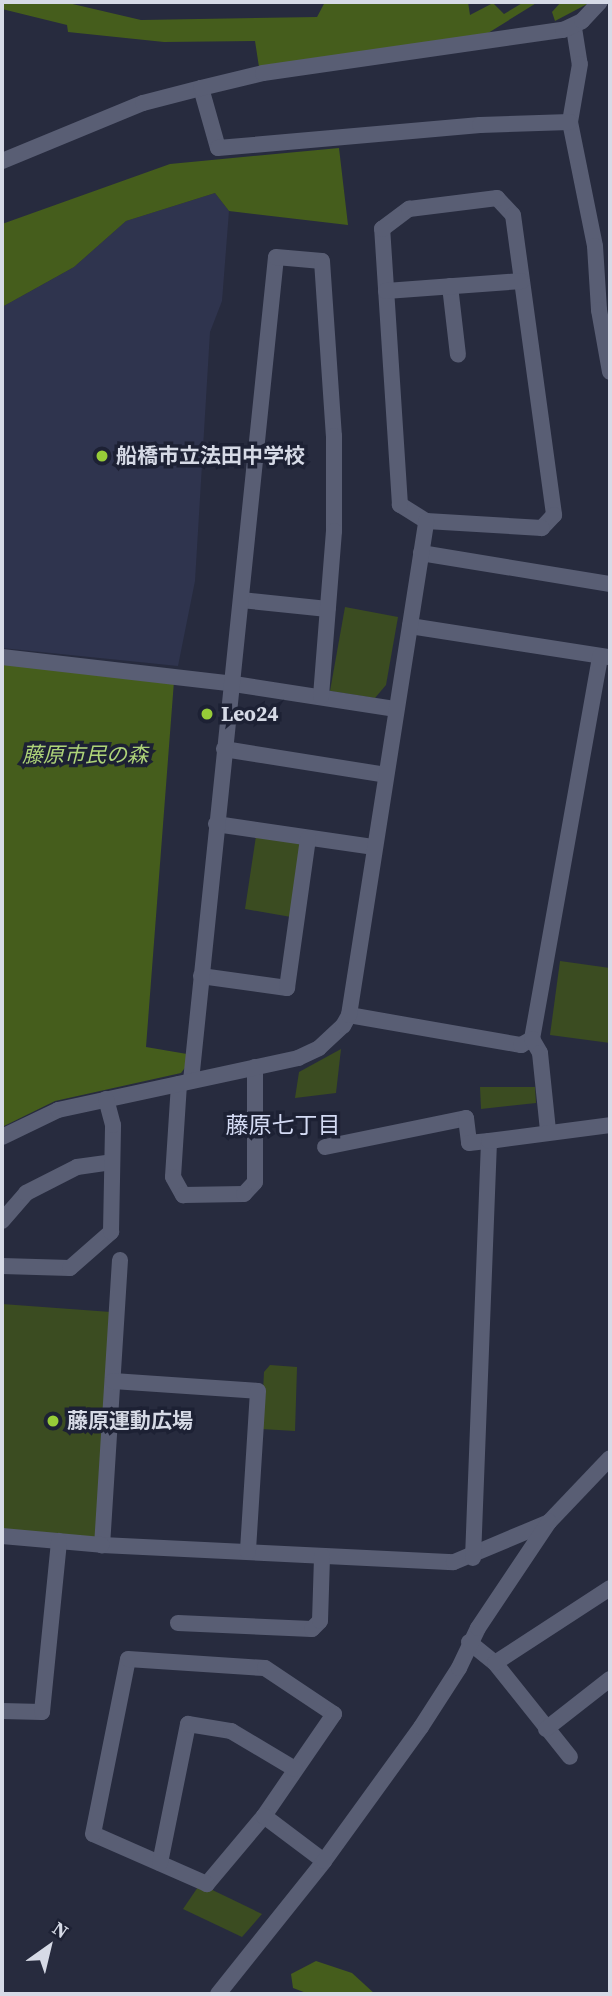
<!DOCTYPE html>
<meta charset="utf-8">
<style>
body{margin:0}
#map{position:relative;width:612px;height:1996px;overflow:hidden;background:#272b3e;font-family:"Source Serif 4","Noto Sans JP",serif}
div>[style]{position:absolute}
.built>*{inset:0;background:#2f344e}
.green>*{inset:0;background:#3b4c21}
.forest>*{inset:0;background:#455d1c}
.minor>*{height:16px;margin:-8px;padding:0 8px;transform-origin:8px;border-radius:8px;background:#595e74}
.dots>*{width:19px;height:19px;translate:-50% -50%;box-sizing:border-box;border:4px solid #1d2134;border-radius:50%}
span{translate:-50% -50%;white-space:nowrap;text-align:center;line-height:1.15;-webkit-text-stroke:7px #1d2134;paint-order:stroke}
.poi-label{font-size:21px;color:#d6dae6;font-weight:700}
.left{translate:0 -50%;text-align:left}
.park-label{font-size:21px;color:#aed479;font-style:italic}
.neighbourhood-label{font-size:23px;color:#d4dbf4}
.frame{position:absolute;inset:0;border:4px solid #d6dae6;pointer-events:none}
.north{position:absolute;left:14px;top:1912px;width:70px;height:70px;-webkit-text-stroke:5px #1d2134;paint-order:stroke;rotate:34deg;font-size:19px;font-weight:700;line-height:28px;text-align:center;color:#d6dae6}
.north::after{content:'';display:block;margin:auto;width:24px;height:32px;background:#d6dae6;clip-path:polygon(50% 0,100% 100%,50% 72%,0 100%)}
</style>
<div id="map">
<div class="built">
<i style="clip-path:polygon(215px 193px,229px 211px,222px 301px,210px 332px,195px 581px,178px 666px,2px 648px,2px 307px,74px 267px,126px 221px)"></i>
</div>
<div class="green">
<i style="clip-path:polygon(345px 607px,398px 617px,386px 685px,375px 698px,330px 691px)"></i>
<i style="clip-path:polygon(256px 836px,298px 842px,302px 850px,291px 917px,245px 909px)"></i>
<i style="clip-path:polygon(560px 961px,610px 968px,610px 1043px,550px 1035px)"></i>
<i style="clip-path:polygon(341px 1049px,336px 1093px,295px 1098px,299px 1072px)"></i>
<i style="clip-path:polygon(480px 1087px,535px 1087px,536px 1103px,481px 1109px)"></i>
<i style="clip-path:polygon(2px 1304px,111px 1312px,98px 1538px,2px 1530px)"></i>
<i style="clip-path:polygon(270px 1365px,297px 1367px,295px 1431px,261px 1429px,264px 1372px)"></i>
<i style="clip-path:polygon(200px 1884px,262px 1914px,242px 1937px,183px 1909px)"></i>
</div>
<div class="forest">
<i style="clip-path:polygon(2px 2px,64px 2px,141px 20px,317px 17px,325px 2px,468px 2px,470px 15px,493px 3px,504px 14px,524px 2px,538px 2px,480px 38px,259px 67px,255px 41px,164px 42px,68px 32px,67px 25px,2px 9px)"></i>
<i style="clip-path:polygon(561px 2px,591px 2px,555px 21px,552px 12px)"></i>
<i style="clip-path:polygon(339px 148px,348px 225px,229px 211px,215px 193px,126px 221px,74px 267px,2px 307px,2px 224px,170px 164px)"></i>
<i style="clip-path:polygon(2px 664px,174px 681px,146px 1047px,187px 1054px,187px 1065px,181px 1073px,55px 1101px,2px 1127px)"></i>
<i style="clip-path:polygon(316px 1961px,352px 1973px,375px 1994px,309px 1994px,293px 1988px,291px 1974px)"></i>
</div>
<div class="minor">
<i style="left:574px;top:28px;width:36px;rotate:81deg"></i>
<i style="left:580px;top:64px;width:59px;rotate:99.8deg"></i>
<i style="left:570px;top:122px;width:126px;rotate:78.6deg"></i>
<i style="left:595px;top:246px;width:64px;rotate:86.4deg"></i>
<i style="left:599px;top:310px;width:63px;rotate:79.9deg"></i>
<i style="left:201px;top:88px;width:62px;rotate:74.2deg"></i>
<i style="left:218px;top:148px;width:263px;rotate:-5deg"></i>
<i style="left:480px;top:125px;width:90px;rotate:-1.9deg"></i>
<i style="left:2px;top:161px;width:152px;rotate:-22.4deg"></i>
<i style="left:143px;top:103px;width:60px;rotate:-14.5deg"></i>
<i style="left:201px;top:88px;width:64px;rotate:-13.6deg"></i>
<i style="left:263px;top:73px;width:303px;rotate:-8.2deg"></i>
<i style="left:563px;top:30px;width:21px;rotate:-25deg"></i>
<i style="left:582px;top:21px;width:26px;rotate:-47deg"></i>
<i style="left:497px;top:198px;width:23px;rotate:47deg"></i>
<i style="left:513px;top:215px;width:303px;rotate:82.2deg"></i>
<i style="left:554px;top:515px;width:18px;rotate:133deg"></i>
<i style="left:542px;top:528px;width:116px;rotate:-176.5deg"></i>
<i style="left:426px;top:521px;width:31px;rotate:-148deg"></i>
<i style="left:400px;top:505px;width:277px;rotate:-93.7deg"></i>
<i style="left:382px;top:229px;width:34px;rotate:-37deg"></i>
<i style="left:409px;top:209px;width:89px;rotate:-7.1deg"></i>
<i style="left:450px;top:286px;width:69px;rotate:83.4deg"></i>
<i style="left:386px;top:291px;width:136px;rotate:-4.2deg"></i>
<i style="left:421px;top:553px;width:192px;rotate:9.3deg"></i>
<i style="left:241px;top:600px;width:87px;rotate:5.9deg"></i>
<i style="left:410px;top:626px;width:200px;rotate:8.9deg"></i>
<i style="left:2px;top:657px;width:234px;rotate:6.6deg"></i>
<i style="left:234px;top:684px;width:164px;rotate:8.8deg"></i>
<i style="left:224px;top:749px;width:164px;rotate:9.1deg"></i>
<i style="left:216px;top:824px;width:160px;rotate:8.3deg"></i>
<i style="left:201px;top:976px;width:87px;rotate:7.9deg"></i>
<i style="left:287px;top:988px;width:151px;rotate:-82deg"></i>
<i style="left:349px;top:1015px;width:175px;rotate:9.9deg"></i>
<i style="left:521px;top:1045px;width:13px;rotate:-29deg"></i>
<i style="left:532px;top:1039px;width:389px;rotate:-79.9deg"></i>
<i style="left:532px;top:1039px;width:16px;rotate:60deg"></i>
<i style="left:540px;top:1053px;width:78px;rotate:84.1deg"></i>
<i style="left:191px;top:1081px;width:828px;rotate:-84.11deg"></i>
<i style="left:276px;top:257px;width:46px;rotate:5deg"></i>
<i style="left:322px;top:261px;width:175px;rotate:86.1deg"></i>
<i style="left:334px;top:436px;width:95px;rotate:90deg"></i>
<i style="left:334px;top:531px;width:166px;rotate:94.5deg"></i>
<i style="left:179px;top:1084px;width:93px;rotate:93.7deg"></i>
<i style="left:173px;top:1177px;width:21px;rotate:61deg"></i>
<i style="left:183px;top:1195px;width:61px;rotate:-0.9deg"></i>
<i style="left:244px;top:1194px;width:16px;rotate:-47deg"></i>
<i style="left:255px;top:1182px;width:115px;rotate:-90deg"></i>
<i style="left:2px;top:1137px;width:62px;rotate:-25.7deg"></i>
<i style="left:58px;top:1110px;width:246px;rotate:-12.2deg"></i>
<i style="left:298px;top:1058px;width:23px;rotate:-25deg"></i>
<i style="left:319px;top:1048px;width:33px;rotate:-43deg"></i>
<i style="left:343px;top:1026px;width:13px;rotate:-61deg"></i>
<i style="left:349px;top:1015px;width:500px;rotate:-81.1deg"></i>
<i style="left:325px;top:1147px;width:144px;rotate:-11.6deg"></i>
<i style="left:466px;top:1118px;width:25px;rotate:83deg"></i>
<i style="left:469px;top:1143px;width:20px;rotate:-6deg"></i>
<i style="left:2px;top:1221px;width:37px;rotate:-49deg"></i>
<i style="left:26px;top:1193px;width:57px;rotate:-27deg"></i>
<i style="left:77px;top:1167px;width:35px;rotate:-8deg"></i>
<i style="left:120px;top:1260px;width:286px;rotate:93.6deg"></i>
<i style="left:102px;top:1545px;width:352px;rotate:2.8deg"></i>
<i style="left:454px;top:1562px;width:103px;rotate:-22.8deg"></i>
<i style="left:549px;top:1522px;width:88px;rotate:-46.4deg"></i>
<i style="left:2px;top:1266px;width:68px;rotate:1.7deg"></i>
<i style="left:70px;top:1268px;width:55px;rotate:-41.3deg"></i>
<i style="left:111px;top:1232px;width:107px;rotate:-88.9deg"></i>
<i style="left:113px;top:1125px;width:27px;rotate:-105deg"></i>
<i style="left:113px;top:1381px;width:145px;rotate:3.9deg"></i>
<i style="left:258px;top:1391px;width:161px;rotate:93.6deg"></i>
<i style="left:2px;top:1536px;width:100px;rotate:5.1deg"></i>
<i style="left:473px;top:1558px;width:417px;rotate:-87.8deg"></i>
<i style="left:489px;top:1141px;width:122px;rotate:-7.5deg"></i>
<i style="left:178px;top:1623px;width:134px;rotate:2.6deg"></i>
<i style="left:312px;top:1629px;width:11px;rotate:-45deg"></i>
<i style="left:320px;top:1621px;width:65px;rotate:-88.2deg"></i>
<i style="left:469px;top:1642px;width:33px;rotate:39deg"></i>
<i style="left:495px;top:1663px;width:120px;rotate:51.4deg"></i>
<i style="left:495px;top:1663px;width:137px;rotate:-33.1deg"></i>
<i style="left:2px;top:1711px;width:40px;rotate:1.4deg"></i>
<i style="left:42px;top:1712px;width:172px;rotate:-84.3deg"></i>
<i style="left:546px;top:1729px;width:81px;rotate:-38deg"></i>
<i style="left:264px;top:1816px;width:89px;rotate:130deg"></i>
<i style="left:207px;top:1884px;width:124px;rotate:-156.3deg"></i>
<i style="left:93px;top:1834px;width:178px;rotate:-78.7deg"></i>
<i style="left:128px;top:1659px;width:137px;rotate:3.8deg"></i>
<i style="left:265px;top:1668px;width:83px;rotate:33.7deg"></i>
<i style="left:334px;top:1714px;width:124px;rotate:124.5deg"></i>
<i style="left:264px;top:1816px;width:75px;rotate:36.9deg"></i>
<i style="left:160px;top:1863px;width:142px;rotate:-78.6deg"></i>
<i style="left:188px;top:1724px;width:44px;rotate:9.2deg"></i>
<i style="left:231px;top:1731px;width:74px;rotate:30.7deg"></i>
<i style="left:218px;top:1994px;width:170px;rotate:-51.4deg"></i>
<i style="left:324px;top:1861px;width:165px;rotate:-54.1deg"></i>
<i style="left:421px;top:1727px;width:70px;rotate:-57.2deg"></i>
<i style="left:459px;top:1668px;width:44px;rotate:-64.6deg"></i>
<i style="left:478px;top:1628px;width:128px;rotate:-56.2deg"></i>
</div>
<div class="dots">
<i style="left:102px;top:456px;background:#97cc38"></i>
<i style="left:207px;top:714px;background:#97cc38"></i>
<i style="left:53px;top:1421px;background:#97cc38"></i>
</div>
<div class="poi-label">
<span class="left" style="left:116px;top:456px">船橋市立法田中学校</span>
<span class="left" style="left:221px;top:714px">Leo24</span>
<span class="left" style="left:67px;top:1421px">藤原運動広場</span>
</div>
<div class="park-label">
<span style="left:85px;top:755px">藤原市民の森</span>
</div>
<div class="neighbourhood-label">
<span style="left:283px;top:1125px">藤原七丁目</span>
</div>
<div class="frame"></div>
<div class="north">N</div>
</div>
